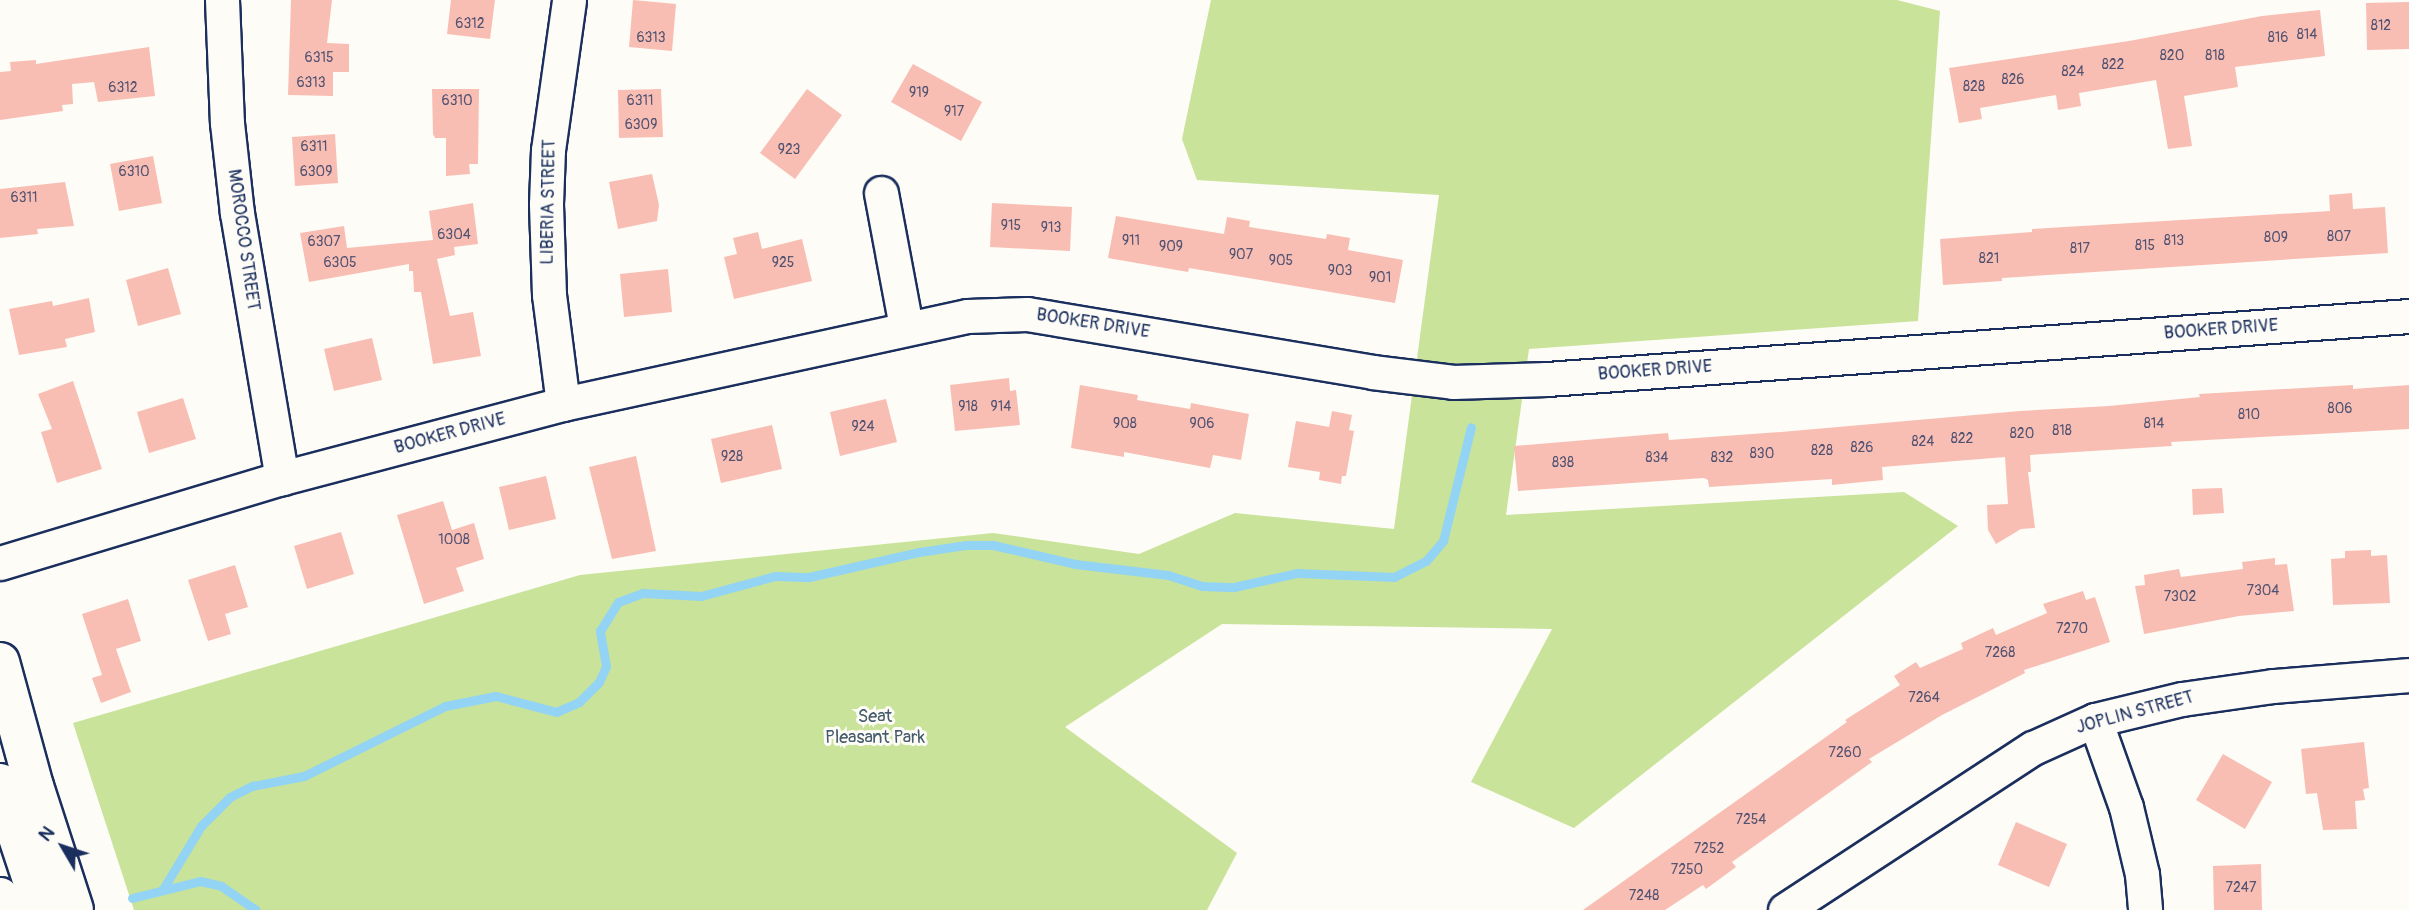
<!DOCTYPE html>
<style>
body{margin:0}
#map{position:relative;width:2409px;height:910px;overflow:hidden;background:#fdfcf7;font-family:Pangolin,sans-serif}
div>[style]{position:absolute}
.green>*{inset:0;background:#c9e39a}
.stream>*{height:9px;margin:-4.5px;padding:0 4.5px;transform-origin:4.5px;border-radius:4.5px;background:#93d4f4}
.building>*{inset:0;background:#f9beb3}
.roads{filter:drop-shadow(2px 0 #1b2f5e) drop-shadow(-2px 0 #1b2f5e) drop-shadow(0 2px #1b2f5e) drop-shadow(0 -2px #1b2f5e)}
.minor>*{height:33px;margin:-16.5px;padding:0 16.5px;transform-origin:16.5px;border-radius:16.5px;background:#fdfcf7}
.major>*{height:38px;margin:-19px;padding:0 19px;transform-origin:19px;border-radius:19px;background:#fdfcf7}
span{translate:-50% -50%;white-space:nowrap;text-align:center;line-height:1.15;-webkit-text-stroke:6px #fdfcf7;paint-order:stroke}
.number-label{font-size:14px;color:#525373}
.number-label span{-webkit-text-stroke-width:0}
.street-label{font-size:18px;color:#1b2f5e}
.park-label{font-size:18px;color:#465c6d}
.north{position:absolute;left:28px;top:812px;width:70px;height:70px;-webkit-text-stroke:5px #fdfcf7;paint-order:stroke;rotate:309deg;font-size:19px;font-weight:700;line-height:28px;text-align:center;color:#1b2f5e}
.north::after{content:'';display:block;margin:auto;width:24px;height:32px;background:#1b2f5e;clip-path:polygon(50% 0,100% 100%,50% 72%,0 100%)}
</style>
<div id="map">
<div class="green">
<i style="clip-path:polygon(1211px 0,1897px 0,1940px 11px,1918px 321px,1529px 349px,1506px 515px,1904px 492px,1958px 526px,1574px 828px,1471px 782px,1552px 629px,1222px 624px,1065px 727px,1237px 853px,1207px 910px,134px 910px,73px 723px,580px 575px,993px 533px,1139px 554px,1235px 513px,1394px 529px,1439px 195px,1197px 180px,1182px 139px)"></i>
</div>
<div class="stream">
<i style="left:163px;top:889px;width:74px;rotate:-58.9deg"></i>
<i style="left:201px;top:826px;width:41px;rotate:-45deg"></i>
<i style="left:230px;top:797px;width:25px;rotate:-27deg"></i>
<i style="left:252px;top:786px;width:53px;rotate:-10.9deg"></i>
<i style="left:304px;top:776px;width:157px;rotate:-26.4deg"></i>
<i style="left:445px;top:706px;width:52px;rotate:-11.1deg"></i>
<i style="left:496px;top:696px;width:62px;rotate:14.9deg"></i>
<i style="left:556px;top:712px;width:25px;rotate:-23deg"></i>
<i style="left:579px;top:702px;width:28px;rotate:-45deg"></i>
<i style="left:599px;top:682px;width:17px;rotate:-66deg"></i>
<i style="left:606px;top:666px;width:36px;rotate:-100deg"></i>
<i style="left:600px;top:631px;width:34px;rotate:-58deg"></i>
<i style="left:618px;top:602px;width:27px;rotate:-20deg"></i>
<i style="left:643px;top:593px;width:58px;rotate:3deg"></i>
<i style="left:701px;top:596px;width:77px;rotate:-15.1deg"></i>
<i style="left:775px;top:576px;width:34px;rotate:2deg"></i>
<i style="left:809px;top:577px;width:113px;rotate:-12.8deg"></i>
<i style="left:919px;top:552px;width:48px;rotate:-8.5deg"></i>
<i style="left:966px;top:545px;width:27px"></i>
<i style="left:993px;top:545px;width:84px;rotate:13deg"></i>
<i style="left:1075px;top:564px;width:94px;rotate:6.7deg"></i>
<i style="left:1168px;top:575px;width:35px;rotate:18deg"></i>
<i style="left:1201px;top:586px;width:33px;rotate:2deg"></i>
<i style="left:1234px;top:587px;width:65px;rotate:-12.5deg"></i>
<i style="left:1297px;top:573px;width:97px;rotate:2.4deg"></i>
<i style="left:1394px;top:577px;width:36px;rotate:-27deg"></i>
<i style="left:1426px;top:561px;width:26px;rotate:-50deg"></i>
<i style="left:1443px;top:541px;width:117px;rotate:-76.2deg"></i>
<i style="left:132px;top:898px;width:70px;rotate:-14deg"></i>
<i style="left:200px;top:881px;width:22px;rotate:13deg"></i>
<i style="left:221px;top:886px;width:42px;rotate:34.4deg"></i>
</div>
<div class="building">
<i style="clip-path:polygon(291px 0,332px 0,327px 43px,349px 44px,349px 72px,333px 72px,333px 96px,288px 95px)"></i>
<i style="clip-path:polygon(451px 0,495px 0,490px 39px,447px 34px)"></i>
<i style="clip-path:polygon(633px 0,676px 4px,672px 51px,629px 47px)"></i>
<i style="clip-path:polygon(2409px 2px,2409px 49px,2367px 50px,2366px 3px)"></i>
<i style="clip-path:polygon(2320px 10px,2325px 56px,2235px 67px,2238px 87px,2184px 96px,2192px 146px,2168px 149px,2156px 80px,2079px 93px,2081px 106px,2058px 110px,2056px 95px,1980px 108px,1982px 119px,1959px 123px,1949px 68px,2129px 41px,2262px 16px)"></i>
<i style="clip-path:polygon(149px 47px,155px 96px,98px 102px,94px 82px,72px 84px,73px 104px,62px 105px,63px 111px,0 120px,0 72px,11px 71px,10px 62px,36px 60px,36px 64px)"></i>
<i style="clip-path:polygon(913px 64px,982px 102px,961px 141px,891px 102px)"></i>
<i style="clip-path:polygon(432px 89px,479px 89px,478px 164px,469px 164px,470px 174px,446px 176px,446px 138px,435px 138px,433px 134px)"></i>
<i style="clip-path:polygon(661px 89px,663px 137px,619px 138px,618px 90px)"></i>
<i style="clip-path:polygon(807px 89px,842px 115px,795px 179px,760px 153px)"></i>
<i style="clip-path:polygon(335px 134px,338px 183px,295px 186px,292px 137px)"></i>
<i style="clip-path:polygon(153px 156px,162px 203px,119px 211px,110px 164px)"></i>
<i style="clip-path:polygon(652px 174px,659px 205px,657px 221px,618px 229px,609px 182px)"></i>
<i style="clip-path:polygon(65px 182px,74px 226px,37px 229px,38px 234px,0 238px,0 189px)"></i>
<i style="clip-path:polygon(2352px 193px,2353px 209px,2385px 207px,2388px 253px,2002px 278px,2002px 281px,1943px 285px,1940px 239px,2032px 232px,2032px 229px,2330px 211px,2329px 195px)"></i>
<i style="clip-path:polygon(473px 203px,478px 244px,454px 247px,455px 255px,437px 259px,450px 316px,473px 312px,481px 356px,433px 364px,421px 292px,414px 292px,413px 271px,409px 271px,409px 264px,309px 282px,300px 233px,344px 226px,347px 248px,433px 240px,429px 211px)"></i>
<i style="clip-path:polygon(992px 203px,1072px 207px,1070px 251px,990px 247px)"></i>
<i style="clip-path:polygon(1116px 216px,1224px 234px,1227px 217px,1250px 221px,1249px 227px,1326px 239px,1327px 234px,1350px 238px,1348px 250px,1403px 260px,1395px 303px,1189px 268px,1188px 272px,1108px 258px)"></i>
<i style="clip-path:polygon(758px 232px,762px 249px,802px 239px,812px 281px,734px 299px,724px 257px,737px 254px,733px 238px)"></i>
<i style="clip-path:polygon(168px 268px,181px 314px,138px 326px,126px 280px)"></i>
<i style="clip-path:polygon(668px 269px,672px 312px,624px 317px,620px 274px)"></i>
<i style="clip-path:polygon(89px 298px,95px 332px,65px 339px,67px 347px,19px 355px,9px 309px,52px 301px,53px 306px)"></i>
<i style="clip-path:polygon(372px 338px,382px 380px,334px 391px,324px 349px)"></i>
<i style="clip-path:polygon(1009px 378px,1010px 391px,1016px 390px,1020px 425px,955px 431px,950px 385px)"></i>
<i style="clip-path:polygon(73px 381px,102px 469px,57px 483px,41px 432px,52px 429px,38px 394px)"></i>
<i style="clip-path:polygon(1080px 385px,1138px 395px,1137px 400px,1190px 409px,1191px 403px,1249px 414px,1241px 460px,1213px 455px,1210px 468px,1124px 452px,1124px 457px,1071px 448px)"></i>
<i style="clip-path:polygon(2353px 385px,2353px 389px,2409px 385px,2409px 429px,2171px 442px,2172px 446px,2030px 455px,2031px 472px,2028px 472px,2035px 528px,2021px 529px,1996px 544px,1988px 530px,1987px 505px,2008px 504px,2005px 457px,1882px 467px,1883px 480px,1832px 485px,1832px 479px,1709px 487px,1708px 480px,1704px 478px,1518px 491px,1514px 446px,1668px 433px,1669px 440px,1781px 432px,2020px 411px,2109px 406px,2200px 397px,2199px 394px)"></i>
<i style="clip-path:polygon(183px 398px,196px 439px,149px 453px,137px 412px)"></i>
<i style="clip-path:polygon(886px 399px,897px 442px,840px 456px,830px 412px)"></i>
<i style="clip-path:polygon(1332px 411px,1352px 415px,1349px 430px,1354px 431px,1346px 476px,1342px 476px,1341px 484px,1319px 480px,1320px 472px,1288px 467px,1296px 421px,1329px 427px)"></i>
<i style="clip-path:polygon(772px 425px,782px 469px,721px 483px,711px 439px)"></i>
<i style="clip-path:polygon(636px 456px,656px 551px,612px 559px,589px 467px)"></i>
<i style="clip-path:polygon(546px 476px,556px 519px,509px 530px,499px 487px)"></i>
<i style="clip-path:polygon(2222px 488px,2224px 513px,2193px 515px,2192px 489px)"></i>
<i style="clip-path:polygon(443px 501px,452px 530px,474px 523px,484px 559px,456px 568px,464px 591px,424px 604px,397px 515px)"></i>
<i style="clip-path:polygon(341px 532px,354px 574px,307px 589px,294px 546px)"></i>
<i style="clip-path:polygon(2371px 550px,2371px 556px,2387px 555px,2390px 603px,2333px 605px,2331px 559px,2345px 558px,2345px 551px)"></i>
<i style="clip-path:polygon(2275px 558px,2275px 565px,2287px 564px,2294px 611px,2239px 616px,2144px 634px,2135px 586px,2145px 585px,2144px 575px,2179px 569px,2181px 577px,2243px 569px,2242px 562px)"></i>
<i style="clip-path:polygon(235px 565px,248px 607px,225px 614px,231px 634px,208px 641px,188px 580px)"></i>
<i style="clip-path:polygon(2083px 591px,2086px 600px,2095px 597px,2110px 642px,2024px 670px,2025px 673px,1942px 715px,1869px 759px,1872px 762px,1732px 862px,1736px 867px,1706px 889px,1703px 885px,1665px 910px,1583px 910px,1847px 722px,1845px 720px,1900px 685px,1894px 676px,1916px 662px,1920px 668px,1963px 649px,1961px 643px,1993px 628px,1996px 635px,2047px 613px,2043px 604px)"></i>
<i style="clip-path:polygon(128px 599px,141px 641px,116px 649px,131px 692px,101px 703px,92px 678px,102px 675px,82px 614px)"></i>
<i style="clip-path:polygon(2364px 742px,2369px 788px,2363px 789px,2365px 800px,2355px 801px,2357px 829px,2323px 830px,2317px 793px,2306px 794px,2301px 749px)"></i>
<i style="clip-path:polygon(2223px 754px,2272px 782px,2245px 829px,2196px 800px)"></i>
<i style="clip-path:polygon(2016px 822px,2067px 844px,2049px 887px,1998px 865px)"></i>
<i style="clip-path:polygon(2261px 864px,2262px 910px,2214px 910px,2213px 866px)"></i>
</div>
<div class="roads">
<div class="minor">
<i style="left:222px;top:0;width:123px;rotate:87.7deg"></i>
<i style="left:227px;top:123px;width:91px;rotate:83.7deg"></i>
<i style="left:237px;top:213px;width:269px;rotate:80.4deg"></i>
<i style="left:881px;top:193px;width:136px;rotate:79.4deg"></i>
<i style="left:563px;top:404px;width:110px;rotate:-97.3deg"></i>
<i style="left:549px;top:295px;width:91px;rotate:-91.9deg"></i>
<i style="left:546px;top:204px;width:54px;rotate:-87.9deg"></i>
<i style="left:548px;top:150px;width:151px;rotate:-82deg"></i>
<i style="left:0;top:563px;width:295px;rotate:-16.8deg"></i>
<i style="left:282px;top:478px;width:291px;rotate:-14.8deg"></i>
<i style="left:563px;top:404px;width:413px;rotate:-12.3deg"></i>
<i style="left:967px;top:316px;width:60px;rotate:-1.9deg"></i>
<i style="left:1027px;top:314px;width:350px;rotate:9.5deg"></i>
<i style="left:1372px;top:372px;width:82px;rotate:7deg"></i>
<i style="left:1453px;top:382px;width:94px;rotate:-1.8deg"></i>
<i style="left:1547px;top:379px;width:864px;rotate:-4.18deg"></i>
<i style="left:2095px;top:720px;width:92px;rotate:70.4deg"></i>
<i style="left:2126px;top:807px;width:69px;rotate:76.6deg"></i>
<i style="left:2142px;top:874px;width:36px;rotate:85deg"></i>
<i style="left:1785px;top:910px;width:296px;rotate:-33.2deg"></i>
<i style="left:2033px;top:748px;width:68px;rotate:-24.3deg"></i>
<i style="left:2095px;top:720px;width:89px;rotate:-13.6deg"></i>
<i style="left:2182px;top:699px;width:92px;rotate:-8.1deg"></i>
<i style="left:2273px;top:686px;width:136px;rotate:-4.6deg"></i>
</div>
<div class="major">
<i style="left:0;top:662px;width:129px;rotate:74.7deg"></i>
<i style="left:34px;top:786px;width:130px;rotate:72.1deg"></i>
<i style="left:0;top:783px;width:134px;rotate:71.7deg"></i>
<i style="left:0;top:897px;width:14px;rotate:73deg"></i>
</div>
</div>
<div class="number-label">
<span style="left:470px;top:24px">6312</span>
<span style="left:2381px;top:26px">812</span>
<span style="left:2307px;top:35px">814</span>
<span style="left:651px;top:38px">6313</span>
<span style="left:2278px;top:38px">816</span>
<span style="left:2172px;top:56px">820</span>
<span style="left:2215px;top:56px">818</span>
<span style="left:319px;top:58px">6315</span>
<span style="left:2113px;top:65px">822</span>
<span style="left:2073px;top:72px">824</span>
<span style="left:2013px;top:80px">826</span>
<span style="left:311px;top:83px">6313</span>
<span style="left:1974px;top:87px">828</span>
<span style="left:123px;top:88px">6312</span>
<span style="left:919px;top:93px">919</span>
<span style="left:457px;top:101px">6310</span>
<span style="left:640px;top:101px">6311</span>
<span style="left:954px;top:112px">917</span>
<span style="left:641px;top:125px">6309</span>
<span style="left:314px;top:147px">6311</span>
<span style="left:789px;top:150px">923</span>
<span style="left:134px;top:172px">6310</span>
<span style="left:316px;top:172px">6309</span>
<span style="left:24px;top:198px">6311</span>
<span style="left:1011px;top:226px">915</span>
<span style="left:1051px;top:228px">913</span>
<span style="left:454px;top:235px">6304</span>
<span style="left:2339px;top:237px">807</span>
<span style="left:2276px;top:238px">809</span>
<span style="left:1131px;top:241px">911</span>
<span style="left:2174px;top:241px">813</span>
<span style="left:324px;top:242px">6307</span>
<span style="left:2145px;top:246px">815</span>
<span style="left:1171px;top:247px">909</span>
<span style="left:2080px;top:249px">817</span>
<span style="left:1241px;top:255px">907</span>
<span style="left:1989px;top:259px">821</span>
<span style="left:1281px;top:261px">905</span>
<span style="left:340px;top:263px">6305</span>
<span style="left:783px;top:263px">925</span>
<span style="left:1340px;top:271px">903</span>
<span style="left:1380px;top:278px">901</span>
<span style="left:968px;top:407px">918</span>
<span style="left:1001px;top:407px">914</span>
<span style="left:2340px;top:409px">806</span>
<span style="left:2249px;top:415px">810</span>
<span style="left:1125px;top:424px">908</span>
<span style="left:1202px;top:424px">906</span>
<span style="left:2154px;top:424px">814</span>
<span style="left:863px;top:427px">924</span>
<span style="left:2062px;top:431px">818</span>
<span style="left:2022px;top:434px">820</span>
<span style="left:1962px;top:439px">822</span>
<span style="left:1923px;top:442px">824</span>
<span style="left:1862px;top:448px">826</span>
<span style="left:1822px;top:451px">828</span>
<span style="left:1762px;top:454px">830</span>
<span style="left:732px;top:457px">928</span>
<span style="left:1657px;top:458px">834</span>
<span style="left:1722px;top:458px">832</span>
<span style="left:1563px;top:463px">838</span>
<span style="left:454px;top:540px">1008</span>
<span style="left:2263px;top:591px">7304</span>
<span style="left:2180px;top:597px">7302</span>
<span style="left:2072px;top:629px">7270</span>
<span style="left:2000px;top:653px">7268</span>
<span style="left:1924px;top:698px">7264</span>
<span style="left:1845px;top:753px">7260</span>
<span style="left:1751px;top:820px">7254</span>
<span style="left:1709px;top:849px">7252</span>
<span style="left:1687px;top:870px">7250</span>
<span style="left:2241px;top:888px">7247</span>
<span style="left:1644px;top:896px">7248</span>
</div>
<div class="street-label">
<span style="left:549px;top:202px;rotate:-89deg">LIBERIA STREET</span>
<span style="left:243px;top:240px;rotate:82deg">MOROCCO STREET</span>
<span style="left:1093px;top:324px;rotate:9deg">BOOKER DRIVE</span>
<span style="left:2221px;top:330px;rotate:-4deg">BOOKER DRIVE</span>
<span style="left:1655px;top:371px;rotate:-4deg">BOOKER DRIVE</span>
<span style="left:450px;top:434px;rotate:-15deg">BOOKER DRIVE</span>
<span style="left:2135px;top:713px;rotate:-15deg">JOPLIN STREET</span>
</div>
<div class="park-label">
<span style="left:875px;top:728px">Seat<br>Pleasant Park</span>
</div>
<div class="north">N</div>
</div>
